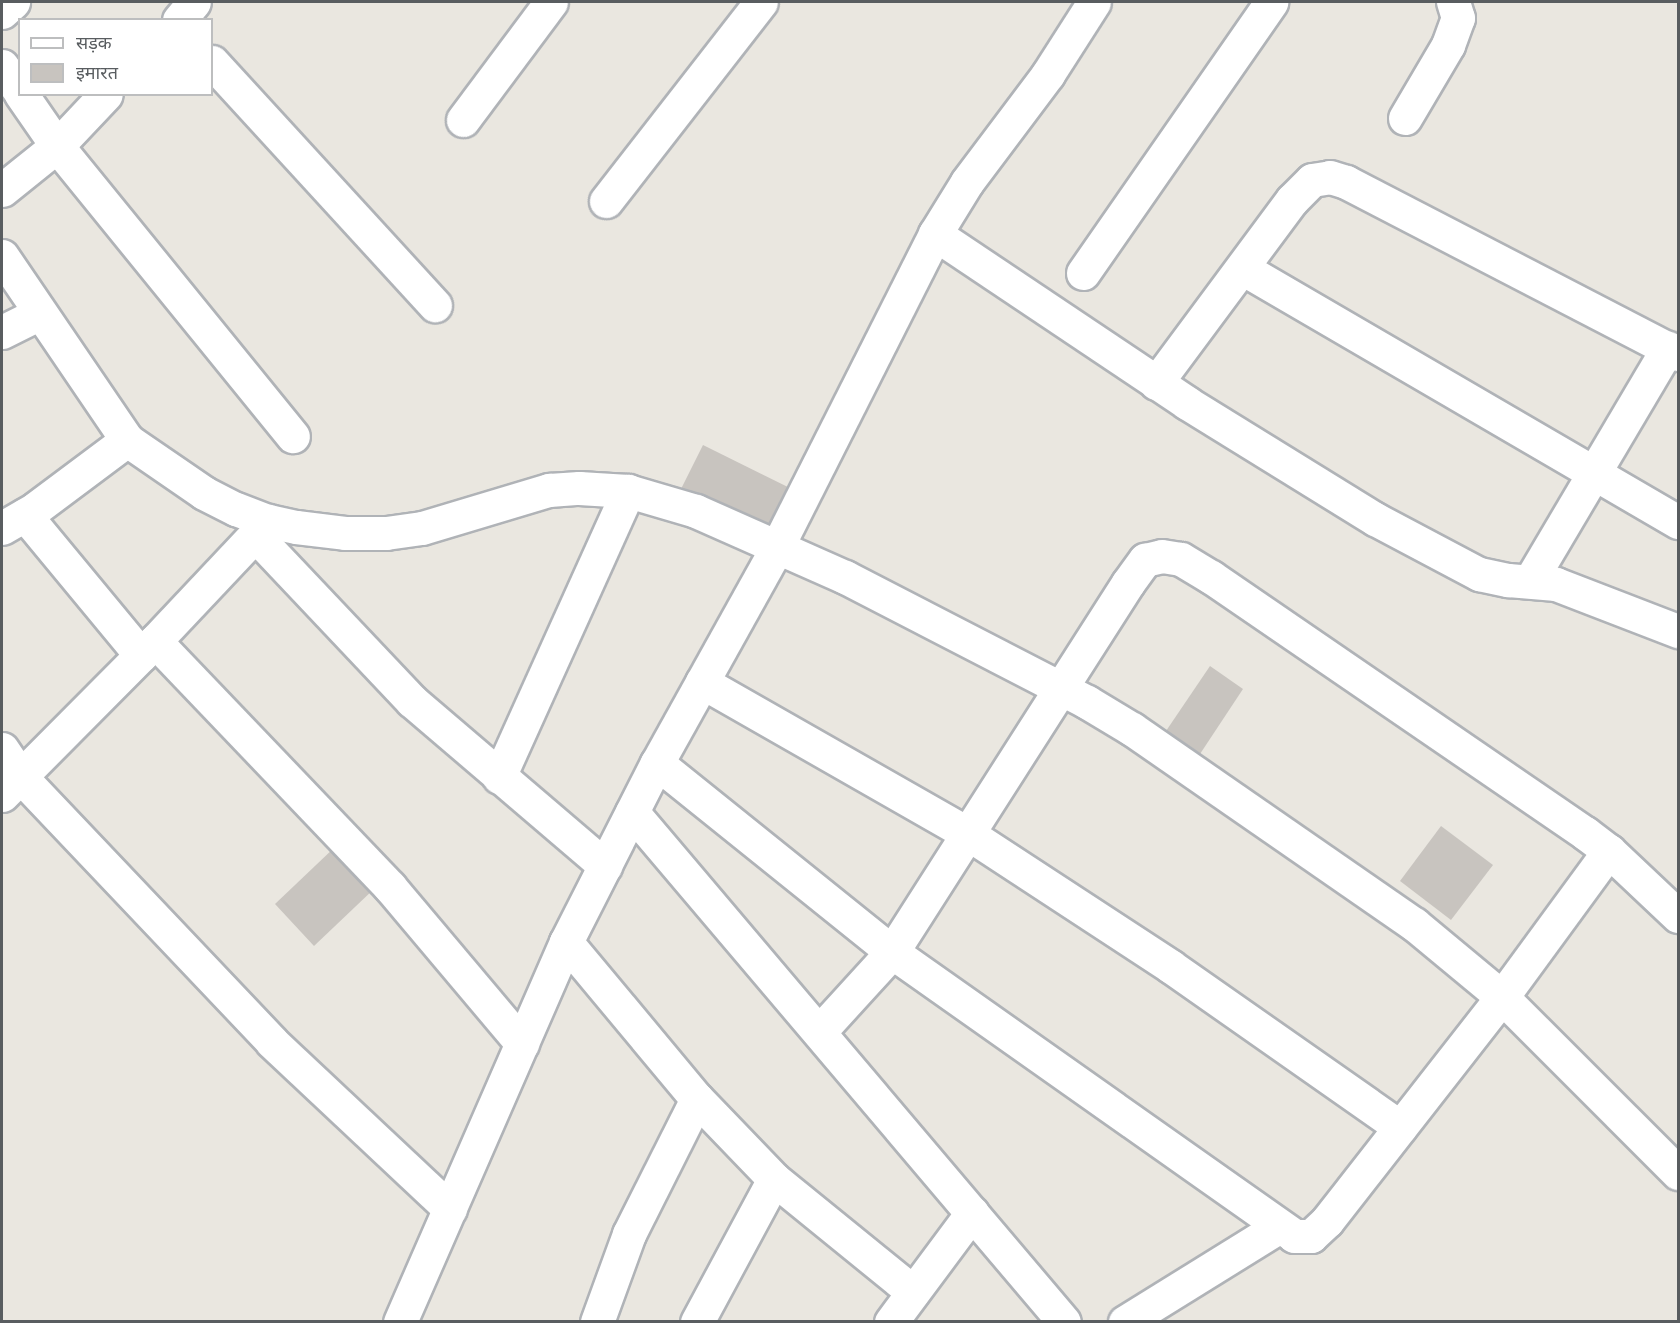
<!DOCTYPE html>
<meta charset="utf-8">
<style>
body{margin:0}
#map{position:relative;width:1680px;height:1323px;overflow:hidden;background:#eae7e0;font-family:"Archivo Narrow","Noto Sans Devanagari",sans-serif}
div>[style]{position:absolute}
.building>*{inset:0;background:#c8c4bf}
.roads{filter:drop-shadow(2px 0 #b0b3b7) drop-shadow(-2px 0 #b0b3b7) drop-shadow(0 2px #b0b3b7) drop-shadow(0 -2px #b0b3b7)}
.minor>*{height:33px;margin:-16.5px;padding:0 16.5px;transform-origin:16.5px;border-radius:16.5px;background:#fff}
span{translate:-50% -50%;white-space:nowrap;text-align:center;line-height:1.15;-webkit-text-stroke:6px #fff;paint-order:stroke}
.frame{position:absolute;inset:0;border:3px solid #595d60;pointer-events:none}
.legend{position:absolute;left:18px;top:18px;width:195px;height:78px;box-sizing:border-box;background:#fff;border:2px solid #bdbebf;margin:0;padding:8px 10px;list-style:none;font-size:18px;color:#595d60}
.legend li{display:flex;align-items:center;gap:12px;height:30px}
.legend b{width:30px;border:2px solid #bdbebf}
</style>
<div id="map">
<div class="building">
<i style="clip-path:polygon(703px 445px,798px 492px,776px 536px,681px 489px)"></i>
<i style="clip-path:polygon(1210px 666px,1243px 689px,1200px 754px,1166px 731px)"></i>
<i style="clip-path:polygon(1441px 826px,1493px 865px,1451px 920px,1400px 881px)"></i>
<i style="clip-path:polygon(336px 846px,375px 888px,314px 946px,275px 904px)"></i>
</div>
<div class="roads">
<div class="minor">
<i style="left:2px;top:12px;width:15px;rotate:-42deg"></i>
<i style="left:179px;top:20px;width:23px;rotate:-50deg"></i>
<i style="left:212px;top:62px;width:330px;rotate:47.5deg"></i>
<i style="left:2px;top:66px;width:32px;rotate:55deg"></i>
<i style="left:21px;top:94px;width:63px;rotate:55.3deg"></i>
<i style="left:57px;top:146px;width:374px;rotate:50.9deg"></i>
<i style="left:1405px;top:118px;width:85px;rotate:-59.5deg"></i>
<i style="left:1448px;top:45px;width:29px;rotate:-70deg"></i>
<i style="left:1458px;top:18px;width:17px;rotate:-107deg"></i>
<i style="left:463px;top:120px;width:147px;rotate:-53.3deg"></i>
<i style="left:2px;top:190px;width:70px;rotate:-38.7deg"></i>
<i style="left:57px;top:146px;width:71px;rotate:-46.7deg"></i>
<i style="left:606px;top:201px;width:252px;rotate:-52.1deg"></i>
<i style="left:935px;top:234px;width:303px;rotate:33.8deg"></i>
<i style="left:1187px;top:403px;width:221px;rotate:31.7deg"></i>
<i style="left:1375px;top:519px;width:118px;rotate:27.9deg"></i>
<i style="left:1479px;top:574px;width:30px;rotate:12deg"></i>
<i style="left:1508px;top:580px;width:48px;rotate:4.8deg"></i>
<i style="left:1556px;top:584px;width:131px;rotate:21.1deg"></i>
<i style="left:2px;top:256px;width:222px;rotate:55.8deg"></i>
<i style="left:127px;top:440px;width:93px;rotate:34.5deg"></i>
<i style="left:204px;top:493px;width:36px;rotate:27deg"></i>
<i style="left:236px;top:509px;width:34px;rotate:21deg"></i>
<i style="left:268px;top:521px;width:29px;rotate:12deg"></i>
<i style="left:296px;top:527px;width:49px;rotate:7deg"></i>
<i style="left:345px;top:533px;width:41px"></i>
<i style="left:386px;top:533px;width:36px;rotate:-8deg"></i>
<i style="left:422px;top:528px;width:133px;rotate:-16.7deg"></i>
<i style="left:549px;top:490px;width:30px;rotate:-4deg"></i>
<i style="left:579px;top:488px;width:49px;rotate:3.5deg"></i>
<i style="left:628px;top:491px;width:71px;rotate:16.4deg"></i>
<i style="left:696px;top:511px;width:163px;rotate:23.9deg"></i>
<i style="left:845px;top:577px;width:272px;rotate:27.3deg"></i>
<i style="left:1087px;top:702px;width:52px;rotate:31deg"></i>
<i style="left:1132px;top:729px;width:343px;rotate:34.7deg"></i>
<i style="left:1414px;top:924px;width:114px;rotate:39.7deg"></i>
<i style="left:1502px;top:997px;width:249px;rotate:45deg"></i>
<i style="left:1242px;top:268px;width:505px;rotate:30.22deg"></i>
<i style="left:1083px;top:273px;width:330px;rotate:-55.2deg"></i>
<i style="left:2px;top:332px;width:42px;rotate:-26.6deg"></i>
<i style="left:1156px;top:383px;width:228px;rotate:-53.4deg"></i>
<i style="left:1292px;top:200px;width:28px;rotate:-45deg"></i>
<i style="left:1312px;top:180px;width:18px;rotate:-9deg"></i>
<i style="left:1330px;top:177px;width:17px;rotate:17deg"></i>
<i style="left:1346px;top:182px;width:374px;rotate:27.4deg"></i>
<i style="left:25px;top:515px;width:182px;rotate:50.4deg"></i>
<i style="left:2px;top:528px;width:39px;rotate:-30deg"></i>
<i style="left:36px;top:508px;width:114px;rotate:-36.8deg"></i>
<i style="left:255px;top:535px;width:228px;rotate:46.6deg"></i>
<i style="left:412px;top:701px;width:254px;rotate:40.5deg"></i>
<i style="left:1530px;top:581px;width:271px;rotate:-59.4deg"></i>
<i style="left:155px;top:641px;width:340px;rotate:46.3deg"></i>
<i style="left:390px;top:887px;width:205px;rotate:49.9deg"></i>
<i style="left:702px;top:682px;width:305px;rotate:29.7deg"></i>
<i style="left:967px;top:833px;width:243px;rotate:33.2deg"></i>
<i style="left:1170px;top:966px;width:281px;rotate:35deg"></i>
<i style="left:2px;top:749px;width:32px;rotate:56deg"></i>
<i style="left:20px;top:776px;width:366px;rotate:46.5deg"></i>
<i style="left:272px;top:1042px;width:244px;rotate:43.2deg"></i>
<i style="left:657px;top:763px;width:302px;rotate:38.8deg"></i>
<i style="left:892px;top:952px;width:492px;rotate:35.2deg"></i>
<i style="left:1294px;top:1236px;width:17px"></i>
<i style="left:1311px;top:1236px;width:22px;rotate:-43deg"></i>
<i style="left:1327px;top:1221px;width:284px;rotate:-52deg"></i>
<i style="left:1502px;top:997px;width:181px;rotate:-53.8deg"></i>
<i style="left:499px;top:777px;width:314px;rotate:-65.7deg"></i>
<i style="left:2px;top:795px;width:217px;rotate:-45.2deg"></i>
<i style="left:155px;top:641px;width:165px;rotate:-46.7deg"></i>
<i style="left:632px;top:812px;width:668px;rotate:49.73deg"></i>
<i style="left:566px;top:942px;width:204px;rotate:50.2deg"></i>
<i style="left:697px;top:1099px;width:111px;rotate:46.1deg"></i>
<i style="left:774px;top:1179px;width:179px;rotate:39.1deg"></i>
<i style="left:819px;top:1032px;width:108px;rotate:-47.6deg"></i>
<i style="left:892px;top:952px;width:438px;rotate:-57.4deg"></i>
<i style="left:1128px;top:583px;width:29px;rotate:-54deg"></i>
<i style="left:1145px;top:560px;width:17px;rotate:-13deg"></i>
<i style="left:1162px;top:556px;width:19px;rotate:9deg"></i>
<i style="left:1181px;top:559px;width:35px;rotate:31deg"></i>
<i style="left:1211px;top:577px;width:453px;rotate:34.4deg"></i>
<i style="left:1585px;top:833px;width:30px;rotate:37deg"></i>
<i style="left:1609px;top:851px;width:95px;rotate:43.3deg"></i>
<i style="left:400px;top:1322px;width:415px;rotate:-66.4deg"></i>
<i style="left:566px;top:942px;width:201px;rotate:-63.1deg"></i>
<i style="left:657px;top:763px;width:247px;rotate:-60.9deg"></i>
<i style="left:777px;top:547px;width:351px;rotate:-63.2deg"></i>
<i style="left:935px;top:234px;width:61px;rotate:-58.4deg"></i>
<i style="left:967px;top:182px;width:135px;rotate:-53.1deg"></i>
<i style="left:1048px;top:74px;width:85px;rotate:-57.4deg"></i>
<i style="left:597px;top:1322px;width:94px;rotate:-70deg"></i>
<i style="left:629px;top:1234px;width:151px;rotate:-63.3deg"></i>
<i style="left:697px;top:1322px;width:162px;rotate:-61.7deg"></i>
<i style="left:891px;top:1322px;width:136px;rotate:-53.4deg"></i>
<i style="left:1125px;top:1322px;width:180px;rotate:-31.8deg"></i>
</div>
</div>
<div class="frame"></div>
<ul class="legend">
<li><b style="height:8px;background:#fff"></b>सड़क</li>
<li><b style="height:16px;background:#c8c4bf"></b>इमारत</li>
</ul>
</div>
